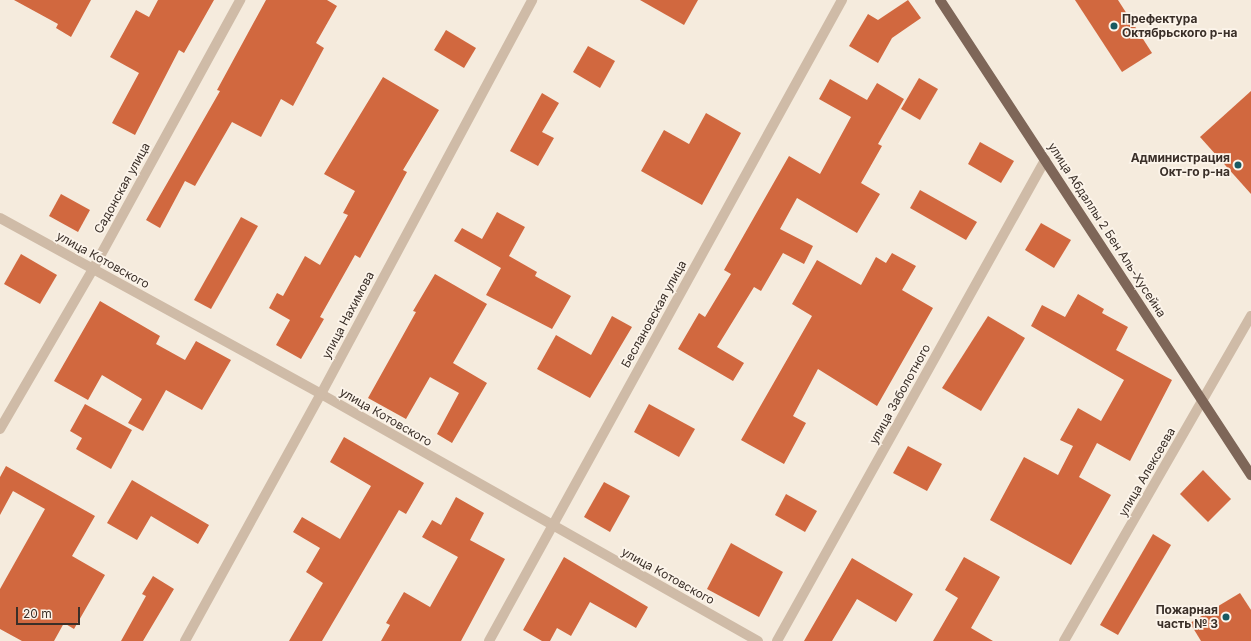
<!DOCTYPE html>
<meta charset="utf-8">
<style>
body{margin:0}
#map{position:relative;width:1251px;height:641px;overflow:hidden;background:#f5ebdd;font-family:Inter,sans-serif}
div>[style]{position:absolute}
.building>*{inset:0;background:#d1683f}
.minor>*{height:10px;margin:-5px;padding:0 5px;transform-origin:5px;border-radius:5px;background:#cfbba7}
.major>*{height:10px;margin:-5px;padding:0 5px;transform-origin:5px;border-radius:5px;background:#7e6658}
.dots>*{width:11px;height:11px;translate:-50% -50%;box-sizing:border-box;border:2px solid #fcf4ea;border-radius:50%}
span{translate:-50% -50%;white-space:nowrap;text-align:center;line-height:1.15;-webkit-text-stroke:3.5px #fcf4ea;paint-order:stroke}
.poi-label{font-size:12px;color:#3a2f28;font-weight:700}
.left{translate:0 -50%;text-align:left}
.right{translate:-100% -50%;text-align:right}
.street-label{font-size:12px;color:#3a2f28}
.scale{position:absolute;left:16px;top:607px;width:64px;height:18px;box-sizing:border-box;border:2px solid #3a2f28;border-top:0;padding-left:5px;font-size:12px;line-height:14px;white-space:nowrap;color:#3a2f28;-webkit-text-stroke:3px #fcf4ea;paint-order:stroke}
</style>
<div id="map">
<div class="building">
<i style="clip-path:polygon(14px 0,91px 0,71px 37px,56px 28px,58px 24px)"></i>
<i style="clip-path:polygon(158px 0,214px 0,184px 53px,179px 50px,135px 135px,112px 123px,139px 73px,110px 57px,136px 10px,149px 17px)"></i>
<i style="clip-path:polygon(266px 0,327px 0,337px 6px,316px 43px,324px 48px,293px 106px,281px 99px,261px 137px,232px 122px,195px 186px,185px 181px,160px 228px,146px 220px,220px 91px,217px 90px)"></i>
<i style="clip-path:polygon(640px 0,698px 0,684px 25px)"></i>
<i style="clip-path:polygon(908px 0,921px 18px,892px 38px,878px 63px,849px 46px,868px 14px,878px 20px)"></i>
<i style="clip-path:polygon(1075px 0,1118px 0,1152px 53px,1122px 72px)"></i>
<i style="clip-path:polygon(446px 30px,476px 48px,464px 68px,434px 50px)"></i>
<i style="clip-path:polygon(588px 46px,615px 61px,600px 88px,573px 72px)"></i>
<i style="clip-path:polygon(383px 77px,439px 110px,403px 170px,407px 172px,360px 258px,355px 255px,320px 317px,324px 319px,301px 359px,276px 345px,290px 320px,269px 308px,277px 293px,283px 296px,305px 256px,320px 265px,348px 215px,343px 213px,355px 191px,324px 174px)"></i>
<i style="clip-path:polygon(919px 78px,938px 89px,920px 120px,901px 109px)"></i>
<i style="clip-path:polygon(830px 79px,867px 100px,877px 83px,904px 99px,878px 144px,882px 146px,861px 183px,880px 194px,857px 233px,797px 198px,780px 229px,813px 246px,804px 264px,783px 253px,761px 291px,754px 287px,717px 347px,744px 363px,733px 381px,678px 349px,699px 313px,705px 317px,731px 274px,724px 270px,789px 156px,820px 174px,851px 117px,819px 99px)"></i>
<i style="clip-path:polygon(1251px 91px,1251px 194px,1200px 137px)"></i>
<i style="clip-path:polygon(542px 93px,559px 103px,542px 132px,554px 138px,538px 166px,510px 151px)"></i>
<i style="clip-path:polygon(706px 113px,741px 133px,702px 205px,641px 171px,664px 130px,689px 144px)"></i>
<i style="clip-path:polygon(980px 142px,1014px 161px,1001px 183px,968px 164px)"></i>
<i style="clip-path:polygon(920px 190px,977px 222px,966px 240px,910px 208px)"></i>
<i style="clip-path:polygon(61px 194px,90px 210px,78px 232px,49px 216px)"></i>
<i style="clip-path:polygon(497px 212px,525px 227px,509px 256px,537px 272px,535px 276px,571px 296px,552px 329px,486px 295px,501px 268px,454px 241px,462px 228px,482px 239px)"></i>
<i style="clip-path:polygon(241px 217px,258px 226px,211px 309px,194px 300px)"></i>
<i style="clip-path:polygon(1041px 223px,1071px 240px,1054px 268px,1025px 250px)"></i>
<i style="clip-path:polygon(892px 253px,916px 266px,902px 290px,933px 308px,877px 406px,818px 369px,793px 416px,806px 423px,784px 464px,741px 440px,812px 316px,792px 304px,817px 260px,861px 285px,876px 257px,886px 263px)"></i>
<i style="clip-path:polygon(21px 254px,57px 275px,40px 304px,4px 284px)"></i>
<i style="clip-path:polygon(435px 274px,487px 304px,453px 363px,487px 383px,452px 443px,437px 434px,459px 393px,430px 377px,406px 419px,368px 398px,416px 312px,413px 311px)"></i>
<i style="clip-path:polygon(1078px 294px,1104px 309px,1102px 313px,1128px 327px,1116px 350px,1172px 380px,1130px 461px,1097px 443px,1079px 477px,1111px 495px,1071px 565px,990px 520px,1024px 457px,1058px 475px,1073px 446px,1060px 440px,1078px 408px,1101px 421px,1124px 380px,1031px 326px,1042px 305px,1065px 317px)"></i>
<i style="clip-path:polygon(100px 301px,160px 336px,156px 344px,185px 360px,196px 341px,231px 360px,202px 410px,166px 390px,143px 431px,128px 423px,142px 399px,102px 375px,88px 400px,54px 381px)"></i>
<i style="clip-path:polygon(612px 316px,632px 327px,590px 398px,537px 369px,556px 335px,591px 355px)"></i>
<i style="clip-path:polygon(988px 316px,1025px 338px,981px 411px,942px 388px)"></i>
<i style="clip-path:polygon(85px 404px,132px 430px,111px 469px,76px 449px,82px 438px,70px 431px)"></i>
<i style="clip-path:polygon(649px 404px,695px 429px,679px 457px,634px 432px)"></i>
<i style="clip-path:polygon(344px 437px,424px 483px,406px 514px,399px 510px,322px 641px,289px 641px,323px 583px,306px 572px,320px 548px,293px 532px,302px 517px,340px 539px,371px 486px,330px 462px)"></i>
<i style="clip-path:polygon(908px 446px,942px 464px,927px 491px,893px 473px)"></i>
<i style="clip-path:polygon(6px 466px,95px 516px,72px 556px,105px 575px,74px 629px,64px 623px,54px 641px,22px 641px,0 629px,0 589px,45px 509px,13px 491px,0 515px,0 477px)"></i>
<i style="clip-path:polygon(1203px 470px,1231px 499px,1208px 522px,1180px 494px)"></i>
<i style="clip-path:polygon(132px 480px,209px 525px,198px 544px,151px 516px,137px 540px,107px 523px)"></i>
<i style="clip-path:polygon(604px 482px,630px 496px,610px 532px,584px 517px)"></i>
<i style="clip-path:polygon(786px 494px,817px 511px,805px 532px,775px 515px)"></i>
<i style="clip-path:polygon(456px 497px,484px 513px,470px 540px,505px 559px,461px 641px,381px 641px,390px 625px,386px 623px,404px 592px,430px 607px,458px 557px,422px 537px,432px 520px,441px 525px)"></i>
<i style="clip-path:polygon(1153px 534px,1171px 545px,1118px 635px,1100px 625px)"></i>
<i style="clip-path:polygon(731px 543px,783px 572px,759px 617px,707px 589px)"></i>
<i style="clip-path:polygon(564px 557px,648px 607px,636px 628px,590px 602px,571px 636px,557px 628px,550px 641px,542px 641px,523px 630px)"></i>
<i style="clip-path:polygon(964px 557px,1000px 577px,971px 628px,993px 641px,933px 641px,958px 598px,945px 590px)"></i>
<i style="clip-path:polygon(852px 558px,913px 594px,896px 622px,857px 599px,832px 641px,804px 641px)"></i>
<i style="clip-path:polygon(153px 576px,174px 589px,143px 641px,121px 641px,146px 596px,142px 594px)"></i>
<i style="clip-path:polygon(1240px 593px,1251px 610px,1251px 641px,1201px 641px,1190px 623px)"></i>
</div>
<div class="minor">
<i style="left:0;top:218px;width:366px;rotate:28.7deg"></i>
<i style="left:321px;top:394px;width:502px;rotate:29.48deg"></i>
<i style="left:0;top:429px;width:185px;rotate:-59.8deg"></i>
<i style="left:93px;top:269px;width:307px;rotate:-61.3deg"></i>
<i style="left:185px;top:641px;width:282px;rotate:-61.2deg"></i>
<i style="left:321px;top:394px;width:447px;rotate:-61.8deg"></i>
<i style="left:489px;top:641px;width:732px;rotate:-61.16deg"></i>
<i style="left:777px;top:641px;width:551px;rotate:-60.87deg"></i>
<i style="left:1064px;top:641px;width:375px;rotate:-60.1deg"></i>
</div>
<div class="major">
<i style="left:940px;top:0;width:568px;rotate:56.79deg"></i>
</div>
<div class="dots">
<i style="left:1114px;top:26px;background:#195961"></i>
<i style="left:1238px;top:165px;background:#195961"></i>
<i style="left:1226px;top:617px;background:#195961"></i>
</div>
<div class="poi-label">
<span class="left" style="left:1122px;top:26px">Префектура<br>Октябрьского р-на</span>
<span class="right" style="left:1230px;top:165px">Администрация<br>Окт-го р-на</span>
<span class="right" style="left:1218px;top:617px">Пожарная<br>часть № 3</span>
</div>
<div class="street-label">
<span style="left:122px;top:188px;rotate:-61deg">Садонская улица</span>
<span style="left:1107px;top:230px;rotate:57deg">улица Абдаллы 2 Бен Аль-Хусейна</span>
<span style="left:103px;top:260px;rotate:29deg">улица Котовского</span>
<span style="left:654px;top:314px;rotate:-61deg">Беслановская улица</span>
<span style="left:348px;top:315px;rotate:-62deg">улица Нахимова</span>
<span style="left:900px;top:394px;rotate:-61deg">улица Заболотного</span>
<span style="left:386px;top:417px;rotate:30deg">улица Котовского</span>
<span style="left:1147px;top:472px;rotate:-60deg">улица Алексеева</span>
<span style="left:668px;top:576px;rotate:29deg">улица Котовского</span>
</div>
<div class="scale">20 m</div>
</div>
